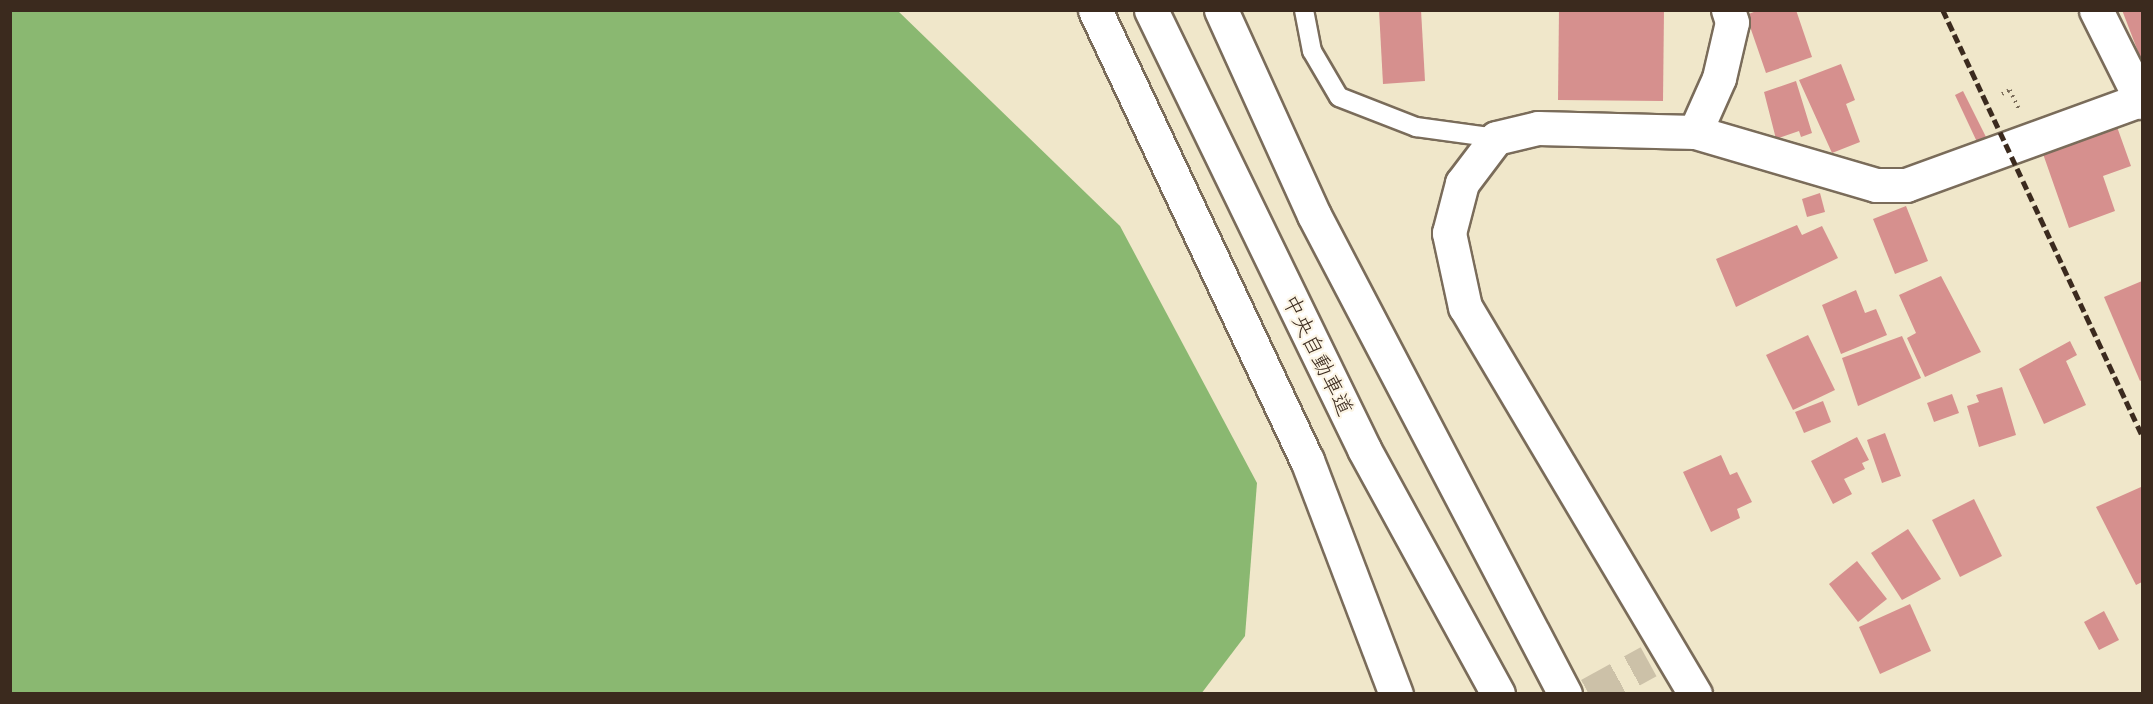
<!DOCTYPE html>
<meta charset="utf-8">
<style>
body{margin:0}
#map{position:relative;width:2153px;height:704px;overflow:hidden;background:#f0e7ca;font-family:"Shantell Sans","Klee One",sans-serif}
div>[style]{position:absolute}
.forest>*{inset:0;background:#8ab871}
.building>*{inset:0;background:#d6908e}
.street-tunnel>*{height:33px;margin-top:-16.5px;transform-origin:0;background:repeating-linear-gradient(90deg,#ccc1a8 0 33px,transparent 0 49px)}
.path>*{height:4px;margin-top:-2px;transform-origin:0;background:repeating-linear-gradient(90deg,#7a6c5a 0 1.5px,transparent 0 6px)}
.roads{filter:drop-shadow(2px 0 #7a6c5a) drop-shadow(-2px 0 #7a6c5a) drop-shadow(0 2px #7a6c5a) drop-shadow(0 -2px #7a6c5a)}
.lane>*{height:18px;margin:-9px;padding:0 9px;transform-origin:9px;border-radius:9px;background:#fff}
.street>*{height:33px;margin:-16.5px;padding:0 16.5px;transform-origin:16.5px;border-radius:16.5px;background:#fff}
.highway>*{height:33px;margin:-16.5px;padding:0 16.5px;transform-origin:16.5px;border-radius:16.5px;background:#fff}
.rail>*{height:4.5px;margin-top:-2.25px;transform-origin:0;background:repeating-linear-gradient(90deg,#3b2a1e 0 9px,transparent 0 13.5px)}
span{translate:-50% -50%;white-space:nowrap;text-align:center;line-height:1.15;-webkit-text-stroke:4.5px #fcf5e5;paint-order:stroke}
.street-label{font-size:22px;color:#3b2a1e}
.frame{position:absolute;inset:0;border:12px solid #3b2a1e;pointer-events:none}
</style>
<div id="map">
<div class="forest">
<i style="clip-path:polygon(10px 11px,898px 11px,1120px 226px,1257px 483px,1245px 636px,1201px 694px,11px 693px)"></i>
</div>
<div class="building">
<i style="clip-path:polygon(1379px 10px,1421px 10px,1425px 81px,1383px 84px)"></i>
<i style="clip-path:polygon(1559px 10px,1664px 10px,1663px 101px,1558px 100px)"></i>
<i style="clip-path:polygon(1759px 10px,1796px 10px,1812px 57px,1766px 73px,1746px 15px)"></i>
<i style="clip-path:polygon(2122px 10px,2142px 10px,2142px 62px)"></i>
<i style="clip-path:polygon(1841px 64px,1855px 100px,1846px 104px,1860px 142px,1832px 153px,1799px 80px)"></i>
<i style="clip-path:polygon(1796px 81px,1812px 133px,1801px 137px,1799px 131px,1776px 139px,1764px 92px)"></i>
<i style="clip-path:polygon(1963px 91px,1986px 137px,1977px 142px,1955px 95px)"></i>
<i style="clip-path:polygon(2116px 124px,2131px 166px,2103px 176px,2115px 211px,2069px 228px,2042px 151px)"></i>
<i style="clip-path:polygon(1820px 193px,1825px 212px,1807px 217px,1802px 199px)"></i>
<i style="clip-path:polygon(1906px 206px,1928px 261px,1895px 274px,1873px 219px)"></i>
<i style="clip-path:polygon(1797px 225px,1802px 235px,1822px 226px,1838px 258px,1736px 307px,1716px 259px)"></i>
<i style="clip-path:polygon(1941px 276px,1981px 352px,1925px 377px,1907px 338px,1916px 333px,1899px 295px)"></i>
<i style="clip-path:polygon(2142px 281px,2142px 380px,2140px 381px,2104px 297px)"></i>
<i style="clip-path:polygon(1856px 290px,1865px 313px,1876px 309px,1887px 335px,1841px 354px,1822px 305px)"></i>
<i style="clip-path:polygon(1808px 335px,1835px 390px,1793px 410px,1766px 355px)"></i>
<i style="clip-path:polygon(1902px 336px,1921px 378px,1858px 406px,1842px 358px)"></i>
<i style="clip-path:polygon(2070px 341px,2077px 355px,2066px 361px,2086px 405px,2044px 424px,2019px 369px)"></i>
<i style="clip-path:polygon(2002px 387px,2016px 435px,1979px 447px,1967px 406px,1979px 402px,1976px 395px)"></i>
<i style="clip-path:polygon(1952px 394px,1959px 413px,1934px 422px,1927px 403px)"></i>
<i style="clip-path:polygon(1823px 401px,1831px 422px,1804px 433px,1795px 412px)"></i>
<i style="clip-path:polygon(1885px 433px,1901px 476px,1882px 483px,1867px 440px)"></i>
<i style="clip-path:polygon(1857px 437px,1869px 460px,1862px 463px,1865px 469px,1844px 479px,1852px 494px,1833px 504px,1811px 461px)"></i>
<i style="clip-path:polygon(1721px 455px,1730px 475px,1737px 472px,1752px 502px,1737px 509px,1740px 518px,1711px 532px,1683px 472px)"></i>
<i style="clip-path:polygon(2141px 487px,2142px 582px,2136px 585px,2096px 507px)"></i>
<i style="clip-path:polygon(1974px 499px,2002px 556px,1960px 577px,1932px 520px)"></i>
<i style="clip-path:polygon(1908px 529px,1941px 579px,1902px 600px,1871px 553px)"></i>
<i style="clip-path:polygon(1857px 561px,1887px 599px,1858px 622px,1829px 584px)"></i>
<i style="clip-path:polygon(1910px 604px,1931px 651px,1880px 674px,1859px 627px)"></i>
<i style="clip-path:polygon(2104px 611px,2119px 640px,2099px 650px,2084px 622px)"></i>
</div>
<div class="street-tunnel">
<i style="left:1589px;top:694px;width:68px;rotate:-28.8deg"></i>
</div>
<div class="path">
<i style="left:2002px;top:94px;width:9px;rotate:-27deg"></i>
<i style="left:2010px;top:90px;width:21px;rotate:65deg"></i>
</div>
<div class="roads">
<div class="lane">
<i style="left:1304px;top:10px;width:42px;rotate:79deg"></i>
<i style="left:1312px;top:51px;width:53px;rotate:59.6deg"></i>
<i style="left:1339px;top:97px;width:83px;rotate:21.3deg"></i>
<i style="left:1416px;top:127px;width:81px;rotate:7.8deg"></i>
</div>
<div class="street">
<i style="left:1095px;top:10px;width:497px;rotate:64.8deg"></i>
<i style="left:1307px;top:460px;width:250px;rotate:69.2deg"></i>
<i style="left:2096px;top:10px;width:103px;rotate:63.4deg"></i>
<i style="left:1695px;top:132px;width:59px;rotate:-66deg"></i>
<i style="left:1719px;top:78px;width:57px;rotate:-76.9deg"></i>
<i style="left:1732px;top:22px;width:13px;rotate:-108deg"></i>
<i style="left:1695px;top:694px;width:450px;rotate:-120.7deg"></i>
<i style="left:1465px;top:307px;width:76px;rotate:-102.2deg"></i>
<i style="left:1449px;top:233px;width:52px;rotate:-75.4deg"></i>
<i style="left:1462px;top:183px;width:56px;rotate:-52.9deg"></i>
<i style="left:1496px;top:138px;width:43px;rotate:-13.4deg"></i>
<i style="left:1538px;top:128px;width:157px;rotate:1.5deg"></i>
<i style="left:1695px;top:132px;width:189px;rotate:16.3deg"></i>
<i style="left:1876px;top:185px;width:30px"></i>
<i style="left:1906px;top:185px;width:251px;rotate:-20deg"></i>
</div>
<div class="highway">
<i style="left:1151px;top:10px;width:488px;rotate:64.1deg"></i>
<i style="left:1364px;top:449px;width:279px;rotate:61.3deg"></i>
<i style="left:1221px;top:10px;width:225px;rotate:65.6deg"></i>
<i style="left:1314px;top:215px;width:541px;rotate:62.35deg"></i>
</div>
</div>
<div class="rail">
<i style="left:1943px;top:10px;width:468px;rotate:64.9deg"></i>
</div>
<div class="street-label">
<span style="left:1318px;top:355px;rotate:64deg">中央自動車道</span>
</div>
<div class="frame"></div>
</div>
